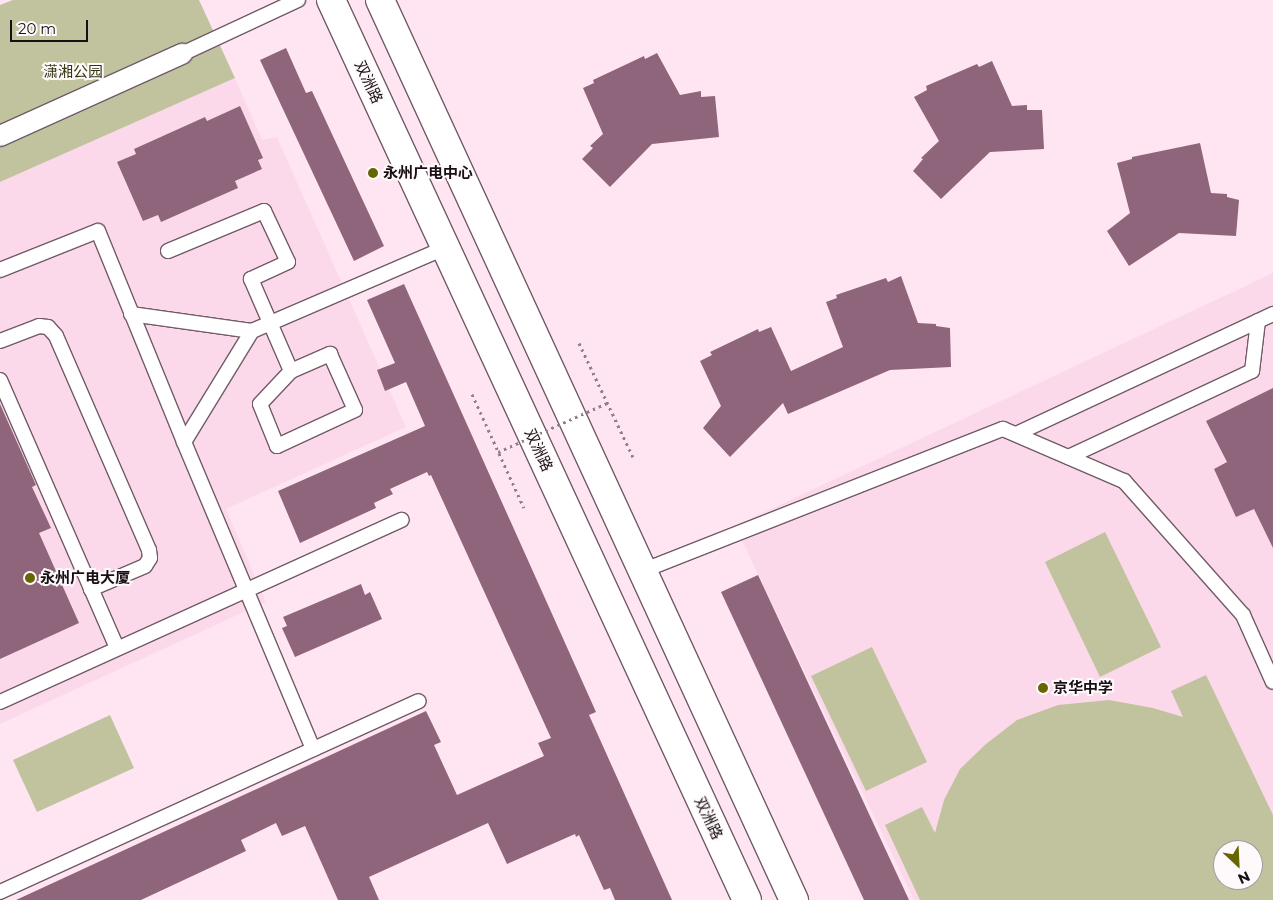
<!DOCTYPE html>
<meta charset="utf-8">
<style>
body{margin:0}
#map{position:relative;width:1273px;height:900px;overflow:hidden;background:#ffe5f2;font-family:Montserrat,"Noto Sans SC",sans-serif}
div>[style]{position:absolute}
.built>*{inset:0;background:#fbd9eb}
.green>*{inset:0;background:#c1c39e}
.building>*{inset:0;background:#8f657c}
.path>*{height:3px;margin-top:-1.5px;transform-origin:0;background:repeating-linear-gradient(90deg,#918089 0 2.5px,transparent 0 6.5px)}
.roads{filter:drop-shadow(1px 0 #715b67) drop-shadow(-1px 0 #715b67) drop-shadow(0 1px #715b67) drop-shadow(0 -1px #715b67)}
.service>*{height:14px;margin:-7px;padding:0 7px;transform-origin:7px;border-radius:7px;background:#fff}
.pedestrian>*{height:20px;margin:-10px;padding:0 10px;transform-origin:10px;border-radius:10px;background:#fff}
.secondary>*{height:28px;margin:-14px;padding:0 14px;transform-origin:14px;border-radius:14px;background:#fff}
.path-bridge>*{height:3px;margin-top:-1.5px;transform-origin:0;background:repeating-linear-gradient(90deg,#918089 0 2.5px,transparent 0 6.5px)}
.dots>*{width:14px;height:14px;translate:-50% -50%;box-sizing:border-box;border:2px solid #fef9fb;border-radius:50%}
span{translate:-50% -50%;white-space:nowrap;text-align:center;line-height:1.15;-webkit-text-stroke:4px #fef9fb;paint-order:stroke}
.park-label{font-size:15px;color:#353610}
.street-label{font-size:15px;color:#170f13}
.poi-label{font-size:15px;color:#170f13;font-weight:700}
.left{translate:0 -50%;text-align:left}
.north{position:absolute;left:1213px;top:840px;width:50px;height:50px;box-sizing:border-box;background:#fef9fb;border:1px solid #a29b9e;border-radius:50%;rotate:155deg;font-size:14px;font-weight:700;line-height:20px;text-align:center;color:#170f13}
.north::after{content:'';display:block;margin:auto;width:18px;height:22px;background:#660;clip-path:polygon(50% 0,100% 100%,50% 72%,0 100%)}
.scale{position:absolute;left:10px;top:20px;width:78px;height:22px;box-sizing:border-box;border:2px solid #170f13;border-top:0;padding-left:6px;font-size:15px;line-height:18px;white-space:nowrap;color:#170f13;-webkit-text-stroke:4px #fef9fb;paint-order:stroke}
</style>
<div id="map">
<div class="built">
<i style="clip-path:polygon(235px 78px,262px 140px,277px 137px,406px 427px,226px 509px,266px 602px,0 724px,0 182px)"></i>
<i style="clip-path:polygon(evenodd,1273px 273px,1273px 900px,914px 900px,735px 526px,1273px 273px,1223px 850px,1253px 850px,1253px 880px,1223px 880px,1223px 850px)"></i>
</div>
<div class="green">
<i style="clip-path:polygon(13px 0,199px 0,235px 78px,0 182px,0 5px)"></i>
<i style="clip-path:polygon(1105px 532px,1161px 647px,1100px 677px,1045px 562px)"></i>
<i style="clip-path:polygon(872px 647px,927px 762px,866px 791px,811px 676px)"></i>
<i style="clip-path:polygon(evenodd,1206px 675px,1273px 815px,1273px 900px,920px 900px,885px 825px,922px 807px,935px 833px,944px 800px,960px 769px,986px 744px,1017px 720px,1058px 705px,1109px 700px,1153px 708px,1183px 717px,1171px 691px,1206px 675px,1223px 850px,1253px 850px,1253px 880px,1223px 880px,1223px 850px)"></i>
<i style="clip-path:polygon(110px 715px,134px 768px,37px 812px,13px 760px)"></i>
</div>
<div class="building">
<i style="clip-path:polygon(286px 48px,306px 93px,312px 91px,384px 246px,354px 261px,260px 60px)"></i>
<i style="clip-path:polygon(657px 53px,680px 95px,701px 91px,701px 97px,715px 96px,719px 137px,652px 144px,610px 187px,582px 159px,593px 148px,590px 146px,603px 134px,583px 88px,594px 83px,593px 80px,644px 56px,645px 59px)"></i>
<i style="clip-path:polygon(992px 61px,1012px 106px,1027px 105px,1027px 110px,1042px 110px,1044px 149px,990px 152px,941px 199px,913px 171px,923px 159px,921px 158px,939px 141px,914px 97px,927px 90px,926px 86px,977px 64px,979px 67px)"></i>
<i style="clip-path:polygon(240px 106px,263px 158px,258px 160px,262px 169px,235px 181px,238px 188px,161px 222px,158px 215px,143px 221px,117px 162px,136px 154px,134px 149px,205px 117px,207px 121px)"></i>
<i style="clip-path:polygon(1200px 143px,1211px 193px,1227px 194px,1227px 197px,1239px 200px,1236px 236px,1179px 233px,1129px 266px,1107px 231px,1130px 213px,1117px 163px,1132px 159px,1132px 157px)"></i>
<i style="clip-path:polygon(901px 276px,918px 323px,936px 324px,936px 326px,950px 328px,951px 367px,890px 370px,788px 414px,783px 403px,730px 457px,703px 428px,721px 406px,700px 361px,712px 355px,710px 352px,758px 329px,759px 332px,771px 327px,791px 371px,843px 347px,826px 302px,837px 298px,836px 295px,886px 278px,888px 282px)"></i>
<i style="clip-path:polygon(404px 284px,596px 712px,589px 715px,672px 900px,615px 900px,610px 888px,604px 890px,579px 835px,576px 837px,575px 834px,507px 864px,488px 823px,369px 877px,379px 900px,338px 900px,305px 826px,282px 836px,276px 823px,241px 840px,246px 851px,141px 900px,16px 900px,426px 711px,441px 742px,434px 745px,457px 795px,544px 756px,538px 743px,551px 738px,431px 475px,429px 476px,427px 472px,390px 489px,393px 494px,374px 503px,376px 508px,300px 543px,278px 491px,425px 426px,406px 382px,385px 391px,377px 370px,395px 363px,367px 300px)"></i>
<i style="clip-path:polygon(1273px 388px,1273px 548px,1254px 509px,1236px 517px,1214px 469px,1227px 462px,1206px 421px)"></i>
<i style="clip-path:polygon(0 404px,36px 485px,32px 487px,51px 528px,39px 533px,79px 623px,0 659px)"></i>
<i style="clip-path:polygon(758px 575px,909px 900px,864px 900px,721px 592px)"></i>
<i style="clip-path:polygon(361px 584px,365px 595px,370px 592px,382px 619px,295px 657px,282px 628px,287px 626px,283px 617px)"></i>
</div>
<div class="path">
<i style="left:579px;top:343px;width:126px;rotate:64.7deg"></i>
<i style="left:472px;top:394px;width:125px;rotate:65.5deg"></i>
</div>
<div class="roads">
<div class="service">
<i style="left:182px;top:54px;width:128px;rotate:-25deg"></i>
<i style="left:168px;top:251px;width:104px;rotate:-22.6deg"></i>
<i style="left:264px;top:211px;width:56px;rotate:64.8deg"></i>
<i style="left:288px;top:262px;width:41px;rotate:155.3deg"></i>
<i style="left:251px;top:279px;width:100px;rotate:66.5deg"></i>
<i style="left:291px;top:371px;width:43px;rotate:-23.6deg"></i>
<i style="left:330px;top:354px;width:61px;rotate:65.9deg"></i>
<i style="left:355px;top:410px;width:86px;rotate:155.2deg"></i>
<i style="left:277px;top:446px;width:45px;rotate:-112deg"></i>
<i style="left:260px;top:404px;width:45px;rotate:-46.8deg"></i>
<i style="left:0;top:270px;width:105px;rotate:-21.7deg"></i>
<i style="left:98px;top:231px;width:228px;rotate:67.8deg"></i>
<i style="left:184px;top:442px;width:333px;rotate:67.2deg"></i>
<i style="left:131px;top:314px;width:122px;rotate:8deg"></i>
<i style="left:1258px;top:321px;width:17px;rotate:-25deg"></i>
<i style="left:0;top:341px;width:42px;rotate:-21deg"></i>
<i style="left:39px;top:326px;width:9px;rotate:6deg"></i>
<i style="left:48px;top:327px;width:12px;rotate:48deg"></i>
<i style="left:56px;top:336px;width:233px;rotate:66.5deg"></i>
<i style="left:149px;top:550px;width:8px;rotate:83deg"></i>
<i style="left:150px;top:558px;width:9px;rotate:122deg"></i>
<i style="left:145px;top:566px;width:59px;rotate:156.9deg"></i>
<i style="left:0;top:380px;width:292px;rotate:66.4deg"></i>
<i style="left:1016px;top:434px;width:267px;rotate:-25deg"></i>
<i style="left:1258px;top:321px;width:50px;rotate:96.8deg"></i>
<i style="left:1252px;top:371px;width:203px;rotate:154.9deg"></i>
<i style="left:184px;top:442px;width:130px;rotate:-58.5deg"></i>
<i style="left:252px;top:331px;width:210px;rotate:-23.3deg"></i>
<i style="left:642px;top:571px;width:388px;rotate:-21.5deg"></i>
<i style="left:1003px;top:429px;width:132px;rotate:23.3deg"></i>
<i style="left:1124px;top:481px;width:179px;rotate:48.4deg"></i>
<i style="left:1243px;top:615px;width:73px;rotate:65.9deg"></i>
<i style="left:0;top:702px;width:441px;rotate:-24.4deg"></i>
<i style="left:0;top:892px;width:460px;rotate:-24.5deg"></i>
</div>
<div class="pedestrian">
<i style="left:0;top:136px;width:200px;rotate:-24.3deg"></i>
</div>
<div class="secondary">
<i style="left:331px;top:0;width:991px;rotate:65.19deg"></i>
<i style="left:380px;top:0;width:991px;rotate:65.3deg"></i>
</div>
</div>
<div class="path-bridge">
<i style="left:498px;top:452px;width:120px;rotate:-24.2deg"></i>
</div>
<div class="dots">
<i style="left:373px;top:173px;background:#660"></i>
<i style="left:30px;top:578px;background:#660"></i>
<i style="left:1043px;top:688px;background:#660"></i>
</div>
<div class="park-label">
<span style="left:73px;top:72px">潇湘公园</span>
</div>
<div class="street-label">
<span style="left:369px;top:82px;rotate:65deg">双洲路</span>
<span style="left:539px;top:450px;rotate:65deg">双洲路</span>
<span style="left:709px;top:818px;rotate:65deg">双洲路</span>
</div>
<div class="poi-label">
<span class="left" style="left:383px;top:173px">永州广电中心</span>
<span class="left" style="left:40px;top:578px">永州广电大厦</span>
<span class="left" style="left:1053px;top:688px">京华中学</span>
</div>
<div class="north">N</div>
<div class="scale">20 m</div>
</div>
